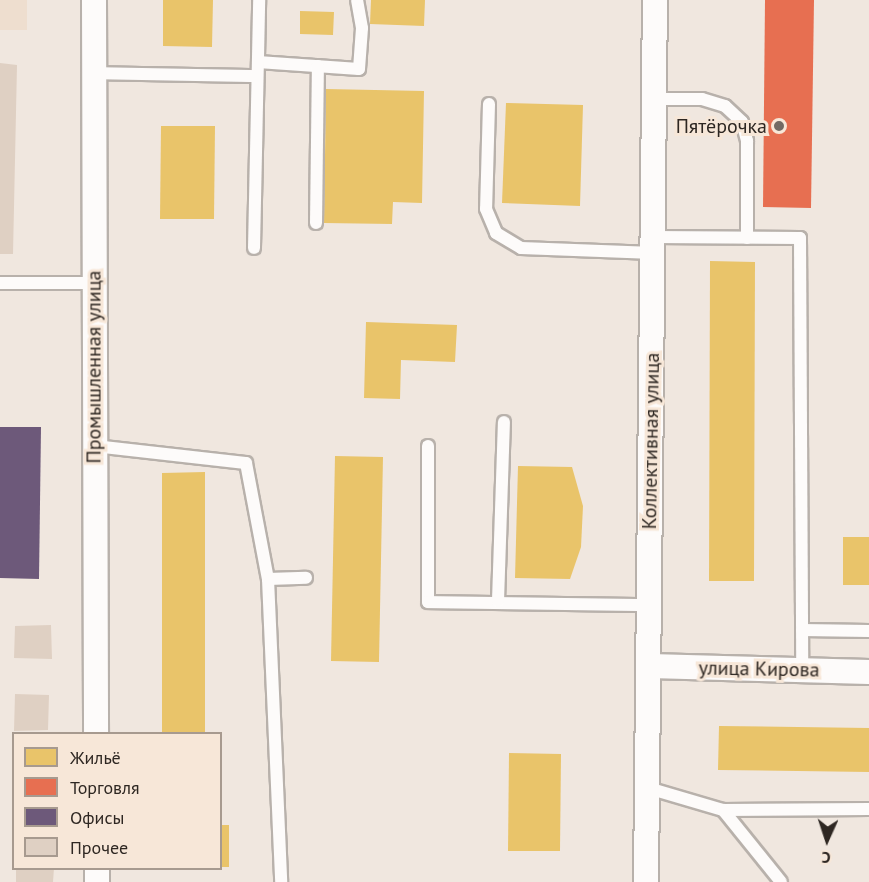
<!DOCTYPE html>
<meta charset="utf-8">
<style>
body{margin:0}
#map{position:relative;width:869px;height:882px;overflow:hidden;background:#f0e7df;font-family:"PT Sans",sans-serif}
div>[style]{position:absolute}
.built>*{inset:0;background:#eedecf}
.homes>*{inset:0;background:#e9c46a}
.shops>*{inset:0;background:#e76f51}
.offices>*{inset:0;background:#6d597a}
.building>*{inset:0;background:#dfd0c3}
.roads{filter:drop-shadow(2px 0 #b8b1ab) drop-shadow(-2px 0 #b8b1ab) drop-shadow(0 2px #b8b1ab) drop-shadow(0 -2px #b8b1ab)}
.lane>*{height:12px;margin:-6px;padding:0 6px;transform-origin:6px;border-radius:6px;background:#fdfbfa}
.street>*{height:24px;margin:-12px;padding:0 12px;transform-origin:12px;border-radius:12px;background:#fdfbfa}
.dots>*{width:16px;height:16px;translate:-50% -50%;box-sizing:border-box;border:3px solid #f7e7d8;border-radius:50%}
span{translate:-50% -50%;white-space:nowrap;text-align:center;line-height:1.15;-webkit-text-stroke:6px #f7e7d8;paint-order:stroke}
.poi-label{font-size:20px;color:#2e2722}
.right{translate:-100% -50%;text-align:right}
.street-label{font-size:20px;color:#2e2722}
.legend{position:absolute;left:12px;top:732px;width:210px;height:138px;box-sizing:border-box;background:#f7e7d8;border:2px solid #a79a8f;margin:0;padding:8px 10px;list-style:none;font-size:18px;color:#2e2722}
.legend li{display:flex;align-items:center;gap:12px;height:30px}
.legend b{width:30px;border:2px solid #a79a8f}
.north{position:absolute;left:797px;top:810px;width:60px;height:60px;-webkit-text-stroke:4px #f7e7d8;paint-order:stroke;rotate:183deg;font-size:16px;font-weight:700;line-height:24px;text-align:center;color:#2e2722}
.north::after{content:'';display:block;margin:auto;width:21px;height:27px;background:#2e2722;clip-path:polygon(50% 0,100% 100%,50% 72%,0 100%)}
</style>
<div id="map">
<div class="built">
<i style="clip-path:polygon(0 0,27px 0,27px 30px,0 30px)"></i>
</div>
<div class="homes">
<i style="clip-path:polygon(163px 0,213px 0,212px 47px,163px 46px)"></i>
<i style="clip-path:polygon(371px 0,425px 0,424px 26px,370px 24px)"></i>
<i style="clip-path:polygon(300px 11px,334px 12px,333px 35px,300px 34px)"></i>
<i style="clip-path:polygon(326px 89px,424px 91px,422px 203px,393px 202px,392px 224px,324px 223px)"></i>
<i style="clip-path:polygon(506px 103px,583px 105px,580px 206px,502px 203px)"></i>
<i style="clip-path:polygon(161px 126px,215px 126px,214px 219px,160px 219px)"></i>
<i style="clip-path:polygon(710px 261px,755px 262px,754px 581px,709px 581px)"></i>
<i style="clip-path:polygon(366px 322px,457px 325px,455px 362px,401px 360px,400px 399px,364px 398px)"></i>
<i style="clip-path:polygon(335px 456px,383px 457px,379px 662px,331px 661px)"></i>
<i style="clip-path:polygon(518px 466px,572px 467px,583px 506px,581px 547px,570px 579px,515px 578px)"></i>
<i style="clip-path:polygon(205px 472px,205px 734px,162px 734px,162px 473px)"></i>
<i style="clip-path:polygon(843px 537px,869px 537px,869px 585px,843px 585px)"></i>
<i style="clip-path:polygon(719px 726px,869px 728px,869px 772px,718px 770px)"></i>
<i style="clip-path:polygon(509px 753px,561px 754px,560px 851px,508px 851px)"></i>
<i style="clip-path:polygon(220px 825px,229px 825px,229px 867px,220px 867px)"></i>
</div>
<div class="shops">
<i style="clip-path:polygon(765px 0,814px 0,811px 208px,763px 207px)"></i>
</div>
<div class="offices">
<i style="clip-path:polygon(0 427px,41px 427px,39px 579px,0 578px)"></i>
</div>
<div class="building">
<i style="clip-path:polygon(0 63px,17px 65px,13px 254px,0 254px)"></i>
<i style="clip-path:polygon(51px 625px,52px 659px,14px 658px,15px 626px)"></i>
<i style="clip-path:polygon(15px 694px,49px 695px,48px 730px,14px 731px)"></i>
<i style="clip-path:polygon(16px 868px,54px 868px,53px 882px,16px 882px)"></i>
</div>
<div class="roads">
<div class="lane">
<i style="left:258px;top:62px;width:101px;rotate:4deg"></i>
<i style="left:359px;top:69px;width:41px;rotate:-85.8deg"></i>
<i style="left:362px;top:28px;width:28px;rotate:-100deg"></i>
<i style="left:94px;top:73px;width:163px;rotate:1.1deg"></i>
<i style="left:655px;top:99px;width:47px"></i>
<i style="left:702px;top:99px;width:24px;rotate:17deg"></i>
<i style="left:725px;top:106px;width:23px;rotate:43deg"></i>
<i style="left:742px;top:122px;width:20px;rotate:75deg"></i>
<i style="left:747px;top:141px;width:97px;rotate:90deg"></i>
<i style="left:489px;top:104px;width:105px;rotate:91.6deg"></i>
<i style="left:486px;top:209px;width:26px;rotate:67deg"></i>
<i style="left:496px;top:233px;width:29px;rotate:31deg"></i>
<i style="left:521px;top:248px;width:133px;rotate:2.2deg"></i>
<i style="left:316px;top:223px;width:157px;rotate:-89.3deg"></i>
<i style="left:654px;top:237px;width:146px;rotate:0.4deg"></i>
<i style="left:800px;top:238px;width:432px;rotate:89.7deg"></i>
<i style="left:254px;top:248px;width:248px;rotate:-88.8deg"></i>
<i style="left:0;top:283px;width:94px"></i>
<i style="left:94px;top:446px;width:153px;rotate:6.4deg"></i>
<i style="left:246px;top:463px;width:118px;rotate:79.3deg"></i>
<i style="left:268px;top:579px;width:303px;rotate:87.5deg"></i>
<i style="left:428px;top:446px;width:156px;rotate:90deg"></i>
<i style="left:428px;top:602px;width:221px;rotate:0.8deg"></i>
<i style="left:268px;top:579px;width:38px;rotate:-2deg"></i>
<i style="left:498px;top:601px;width:179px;rotate:-88.1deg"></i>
<i style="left:802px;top:630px;width:67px;rotate:0.9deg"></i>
<i style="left:648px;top:788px;width:78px;rotate:16.3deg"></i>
<i style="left:723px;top:810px;width:146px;rotate:-0.4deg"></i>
<i style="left:723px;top:810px;width:92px;rotate:51.1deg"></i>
</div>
<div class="street">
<i style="left:94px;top:0;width:734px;rotate:89.84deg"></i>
<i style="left:650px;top:666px;width:219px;rotate:1.6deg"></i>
<i style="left:97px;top:868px;width:14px;rotate:90deg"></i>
<i style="left:646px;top:882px;width:882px;rotate:-89.42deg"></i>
</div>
</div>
<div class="dots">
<i style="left:779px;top:126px;background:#726a64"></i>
</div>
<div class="poi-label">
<span class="right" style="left:767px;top:126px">Пятёрочка</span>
</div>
<div class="street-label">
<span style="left:94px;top:367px;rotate:-90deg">Промышленная улица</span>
<span style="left:651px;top:441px;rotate:-89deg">Коллективная улица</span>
<span style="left:759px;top:669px;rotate:1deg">улица Кирова</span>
</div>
<ul class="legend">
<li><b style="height:16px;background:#e9c46a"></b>Жильё</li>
<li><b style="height:16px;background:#e76f51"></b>Торговля</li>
<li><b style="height:16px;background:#6d597a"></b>Офисы</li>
<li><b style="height:16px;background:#dfd0c3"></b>Прочее</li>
</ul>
<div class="north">С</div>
</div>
